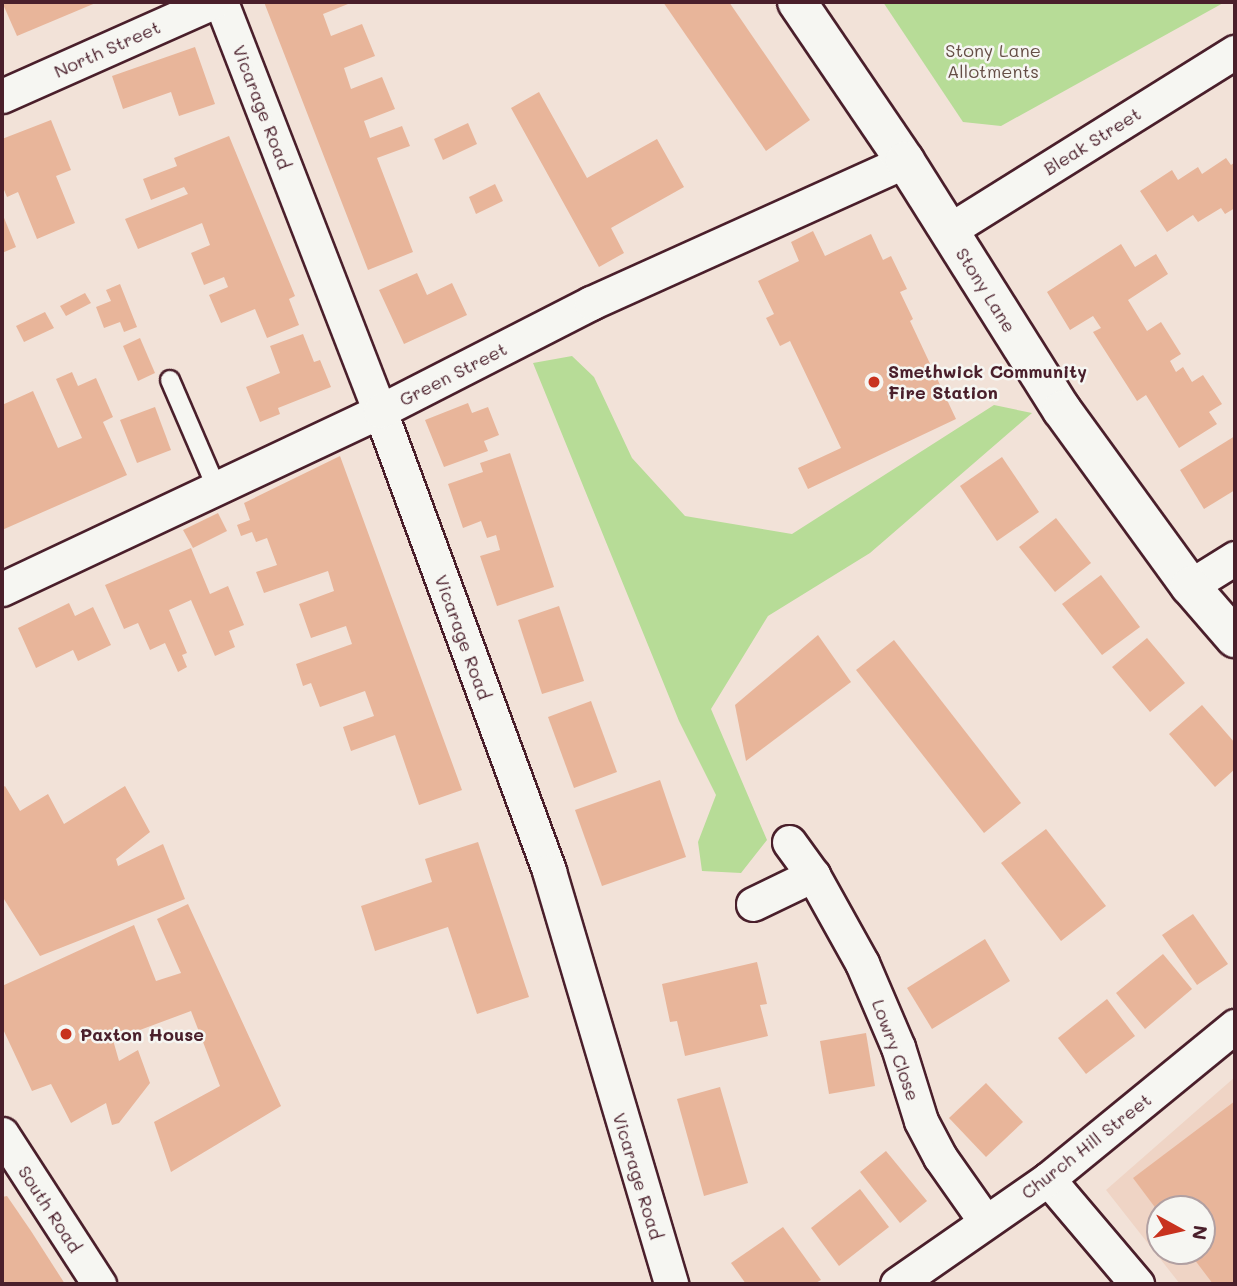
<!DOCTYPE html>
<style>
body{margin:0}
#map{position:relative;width:1237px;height:1286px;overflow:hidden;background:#f2e2d8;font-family:Mali,sans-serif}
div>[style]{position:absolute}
.built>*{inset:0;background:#efd4c5}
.green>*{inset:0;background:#b7dc97}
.building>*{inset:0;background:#e8b59a}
.roads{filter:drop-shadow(2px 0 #4a1f2b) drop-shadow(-2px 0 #4a1f2b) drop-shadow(0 2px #4a1f2b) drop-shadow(0 -2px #4a1f2b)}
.lane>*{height:18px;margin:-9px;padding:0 9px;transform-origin:9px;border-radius:9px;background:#f6f6f2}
.street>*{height:33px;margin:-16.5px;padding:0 16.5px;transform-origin:16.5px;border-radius:16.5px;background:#f6f6f2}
.secondary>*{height:38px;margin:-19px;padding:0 19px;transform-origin:19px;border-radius:19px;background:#f6f6f2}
.dots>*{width:19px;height:19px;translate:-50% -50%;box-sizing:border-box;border:4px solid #f6f6f2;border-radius:50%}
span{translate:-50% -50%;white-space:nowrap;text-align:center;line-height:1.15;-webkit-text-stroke:5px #f6f6f2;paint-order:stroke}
.street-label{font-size:18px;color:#4a1f2b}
.park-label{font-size:18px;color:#654e46}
.poi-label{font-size:18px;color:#4a1f2b;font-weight:700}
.left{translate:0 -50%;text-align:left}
.frame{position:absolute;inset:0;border:4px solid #4a1f2b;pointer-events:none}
.north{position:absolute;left:1146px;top:1195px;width:70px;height:70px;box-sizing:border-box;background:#f6f6f2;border:2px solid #b1a0a2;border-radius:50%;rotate:98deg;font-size:19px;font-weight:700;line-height:28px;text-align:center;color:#4a1f2b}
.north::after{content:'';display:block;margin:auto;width:24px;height:32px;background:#c8321e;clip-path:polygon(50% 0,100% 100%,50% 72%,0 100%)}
</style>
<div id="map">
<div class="built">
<i style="clip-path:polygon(evenodd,1235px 1077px,1235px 1284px,1180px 1284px,1106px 1190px,1235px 1077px,1160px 1209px,1202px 1209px,1202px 1251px,1160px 1251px,1160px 1209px)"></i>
</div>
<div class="green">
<i style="clip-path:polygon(883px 2px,1225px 2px,1001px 126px,963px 122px)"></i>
<i style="clip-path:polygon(572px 356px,594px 377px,632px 458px,685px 516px,792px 534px,994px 405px,1032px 413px,870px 553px,768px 616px,711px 709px,767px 840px,741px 873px,702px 871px,698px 842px,716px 795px,679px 721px,533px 363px)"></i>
</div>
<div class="building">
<i style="clip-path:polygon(2px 2px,98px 2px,17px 36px)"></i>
<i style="clip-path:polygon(264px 2px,353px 2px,323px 14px,331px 36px,362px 24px,375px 56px,344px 68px,351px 89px,382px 77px,395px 109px,364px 121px,370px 138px,402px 126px,410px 146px,377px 158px,413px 252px,368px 270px)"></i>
<i style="clip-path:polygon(663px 2px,729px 2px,810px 120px,766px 151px)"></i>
<i style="clip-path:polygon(195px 47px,215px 104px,179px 116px,171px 92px,123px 109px,112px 76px)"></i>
<i style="clip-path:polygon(539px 92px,587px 178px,657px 139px,684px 187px,611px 228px,624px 253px,599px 267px,511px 108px)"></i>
<i style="clip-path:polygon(51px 120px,71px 170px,56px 176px,75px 223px,37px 239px,18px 192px,7px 197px,2px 185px,2px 139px)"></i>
<i style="clip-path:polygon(468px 123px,477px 144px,443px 160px,434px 139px)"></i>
<i style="clip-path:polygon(229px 136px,295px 296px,289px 299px,299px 325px,267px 338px,255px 309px,221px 323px,209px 295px,228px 287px,224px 277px,204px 285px,191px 253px,210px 245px,202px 223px,138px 249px,125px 219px,188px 194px,184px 187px,151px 200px,143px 179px,177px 166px,174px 158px)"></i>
<i style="clip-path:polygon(1226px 158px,1231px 165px,1235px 162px,1235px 208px,1225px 214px,1221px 208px,1198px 222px,1193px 215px,1167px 232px,1140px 191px,1172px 170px,1178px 180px,1198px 167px,1202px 174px)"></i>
<i style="clip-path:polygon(495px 184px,503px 201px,476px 214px,469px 197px)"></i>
<i style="clip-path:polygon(2px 213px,16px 247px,2px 253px)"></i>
<i style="clip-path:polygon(813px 231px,825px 256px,871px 234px,883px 260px,891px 256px,907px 289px,900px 292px,913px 319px,910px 321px,956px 419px,808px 489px,798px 468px,841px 448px,790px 341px,780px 346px,766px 318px,774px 314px,758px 281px,799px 261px,791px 242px)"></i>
<i style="clip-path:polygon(1121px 244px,1135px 267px,1156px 254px,1168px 274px,1128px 300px,1147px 331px,1161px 322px,1181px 354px,1170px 361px,1176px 372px,1183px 367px,1192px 382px,1203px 375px,1222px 404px,1209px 412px,1217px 424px,1179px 448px,1146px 395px,1137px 401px,1093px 332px,1101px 328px,1093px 316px,1070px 330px,1047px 292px)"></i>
<i style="clip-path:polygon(417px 273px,427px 295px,452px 283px,467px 315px,404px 344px,379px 290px)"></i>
<i style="clip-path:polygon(120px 284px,137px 327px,124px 332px,120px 322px,104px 328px,96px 307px,111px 301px,106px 290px)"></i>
<i style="clip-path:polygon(85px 293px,91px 303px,66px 316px,60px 306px)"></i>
<i style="clip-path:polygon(45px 312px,54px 328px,24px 342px,16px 326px)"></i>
<i style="clip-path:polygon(303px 334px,314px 362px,320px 360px,331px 387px,278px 408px,280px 414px,260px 422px,246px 387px,280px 373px,270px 346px)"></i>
<i style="clip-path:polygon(140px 338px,155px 373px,138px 381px,123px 346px)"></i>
<i style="clip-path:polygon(72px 372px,78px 386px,96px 378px,113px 417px,103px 422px,127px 475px,2px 530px,2px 405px,33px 391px,58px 448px,82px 438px,56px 379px)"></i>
<i style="clip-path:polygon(468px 403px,472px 413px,488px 407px,499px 435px,484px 441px,488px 451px,444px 467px,425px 420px)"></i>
<i style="clip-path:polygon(155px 407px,171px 450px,137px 463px,120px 420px)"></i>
<i style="clip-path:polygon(1235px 436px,1235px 490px,1204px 509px,1180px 470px)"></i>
<i style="clip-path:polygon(510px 453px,554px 587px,497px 606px,480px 556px,500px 550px,496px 535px,487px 538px,481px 521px,463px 528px,448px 484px,483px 472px,480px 463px)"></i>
<i style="clip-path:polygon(340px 456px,462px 790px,419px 805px,395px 735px,351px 751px,343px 727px,374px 716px,365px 691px,320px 707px,311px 683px,303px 686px,296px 664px,352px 644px,346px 626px,311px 638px,299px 604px,334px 591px,328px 571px,264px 593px,256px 572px,277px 565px,267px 538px,256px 542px,252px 532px,241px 536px,237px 525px,250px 520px,244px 503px)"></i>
<i style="clip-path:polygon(1002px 457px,1039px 512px,997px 541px,960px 486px)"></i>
<i style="clip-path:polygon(218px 513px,227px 531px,193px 548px,183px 530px)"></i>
<i style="clip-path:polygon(1056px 518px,1091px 563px,1055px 592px,1019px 547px)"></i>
<i style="clip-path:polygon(191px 548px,210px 594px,228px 586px,244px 625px,229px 631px,235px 647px,215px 656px,191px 600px,169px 610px,187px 653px,182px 655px,187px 667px,178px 672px,165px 643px,150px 650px,138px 623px,124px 629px,105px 585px)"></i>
<i style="clip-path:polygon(1101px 575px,1140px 627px,1102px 655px,1062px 604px)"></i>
<i style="clip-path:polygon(69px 603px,75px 616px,93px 607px,111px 645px,78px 661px,73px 650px,36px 668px,18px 628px)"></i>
<i style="clip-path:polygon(559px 606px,584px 681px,542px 694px,518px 620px)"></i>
<i style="clip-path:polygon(818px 635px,851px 682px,746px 761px,735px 705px)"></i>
<i style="clip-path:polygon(1147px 638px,1185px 683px,1150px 712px,1112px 667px)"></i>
<i style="clip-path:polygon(894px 640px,1021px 803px,984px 833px,856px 670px)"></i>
<i style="clip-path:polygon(591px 701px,617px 772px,574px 788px,548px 717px)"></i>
<i style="clip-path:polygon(1202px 705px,1235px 743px,1235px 769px,1215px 787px,1169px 734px)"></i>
<i style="clip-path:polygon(660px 780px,686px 857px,602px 886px,575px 810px)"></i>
<i style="clip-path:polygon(5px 786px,20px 811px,48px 794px,64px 824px,125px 786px,150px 832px,116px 859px,118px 866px,163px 844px,185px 899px,40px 956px,2px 896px,2px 788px)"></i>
<i style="clip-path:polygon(1046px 829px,1106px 906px,1061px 941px,1001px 863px)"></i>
<i style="clip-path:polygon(478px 842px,529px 997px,477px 1014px,448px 927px,375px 951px,361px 906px,432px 882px,425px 859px)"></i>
<i style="clip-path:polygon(188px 904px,281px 1106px,171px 1172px,154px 1122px,220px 1086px,191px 1011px,113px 1040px,119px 1061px,138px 1050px,150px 1083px,119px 1123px,112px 1125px,106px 1103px,71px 1123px,51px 1084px,32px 1091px,2px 1027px,2px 986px,134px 925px,156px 981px,181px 973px,157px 919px)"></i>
<i style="clip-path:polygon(1193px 914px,1228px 964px,1197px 985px,1162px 935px)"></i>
<i style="clip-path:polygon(985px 939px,1010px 981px,932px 1029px,907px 988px)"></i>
<i style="clip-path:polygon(1163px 954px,1192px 989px,1145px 1029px,1116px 993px)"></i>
<i style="clip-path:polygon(757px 962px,767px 1004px,760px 1005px,768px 1036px,685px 1056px,677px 1021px,670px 1022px,662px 984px)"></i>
<i style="clip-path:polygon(1107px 999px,1135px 1036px,1086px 1074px,1058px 1038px)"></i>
<i style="clip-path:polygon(866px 1033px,875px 1086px,829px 1094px,820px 1041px)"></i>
<i style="clip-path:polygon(986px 1083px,1023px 1122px,986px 1157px,949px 1118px)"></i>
<i style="clip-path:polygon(720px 1087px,748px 1183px,704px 1196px,677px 1099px)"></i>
<i style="clip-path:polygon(1235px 1101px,1235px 1284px,1213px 1284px,1188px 1251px,1202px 1251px,1202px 1209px,1160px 1209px,1160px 1214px,1133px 1178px)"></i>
<i style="clip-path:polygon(886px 1151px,927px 1201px,900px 1223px,860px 1172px)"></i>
<i style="clip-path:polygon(860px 1189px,889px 1227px,839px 1266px,811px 1228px)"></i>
<i style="clip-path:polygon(7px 1196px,31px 1231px,65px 1284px,2px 1284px,2px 1197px)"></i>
<i style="clip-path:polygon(783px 1227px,821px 1280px,814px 1284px,746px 1284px,731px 1263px)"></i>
</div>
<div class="roads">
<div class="lane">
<i style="left:170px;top:380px;width:116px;rotate:66.7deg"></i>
</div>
<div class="street">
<i style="left:221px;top:2px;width:439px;rotate:68.8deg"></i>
<i style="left:380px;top:411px;width:490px;rotate:69.8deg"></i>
<i style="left:549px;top:871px;width:431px;rotate:73.5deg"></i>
<i style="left:2px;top:96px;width:231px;rotate:-24deg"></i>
<i style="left:948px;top:231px;width:338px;rotate:-32deg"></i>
<i style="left:1190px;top:586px;width:53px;rotate:-31.9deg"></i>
<i style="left:2px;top:589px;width:418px;rotate:-25.2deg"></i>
<i style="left:380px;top:411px;width:237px;rotate:-27.1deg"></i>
<i style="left:591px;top:303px;width:345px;rotate:-24.3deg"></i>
<i style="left:789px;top:842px;width:41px;rotate:54deg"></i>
<i style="left:813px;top:875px;width:101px;rotate:60.9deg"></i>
<i style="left:862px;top:963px;width:91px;rotate:66.8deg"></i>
<i style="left:898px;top:1047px;width:77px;rotate:72.7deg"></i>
<i style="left:921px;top:1121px;width:41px;rotate:62.2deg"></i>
<i style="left:940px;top:1157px;width:78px;rotate:54.9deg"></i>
<i style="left:753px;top:904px;width:67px;rotate:-25.8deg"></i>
<i style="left:2px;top:1134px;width:179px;rotate:57.1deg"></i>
<i style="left:1048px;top:1179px;width:138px;rotate:49.7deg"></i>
<i style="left:897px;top:1284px;width:184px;rotate:-34.8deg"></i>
<i style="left:1048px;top:1179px;width:242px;rotate:-39.3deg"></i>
</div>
<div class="secondary">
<i style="left:797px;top:2px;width:192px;rotate:55.8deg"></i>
<i style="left:905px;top:161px;width:294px;rotate:57.8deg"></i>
<i style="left:1062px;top:410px;width:218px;rotate:54deg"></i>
<i style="left:1190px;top:586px;width:69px;rotate:49.1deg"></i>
</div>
</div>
<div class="dots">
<i style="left:874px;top:382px;background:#c8321e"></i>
<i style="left:66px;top:1034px;background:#c8321e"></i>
</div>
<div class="street-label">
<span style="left:107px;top:49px;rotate:-24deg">North Street</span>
<span style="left:262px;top:107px;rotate:69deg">Vicarage Road</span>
<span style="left:1092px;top:141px;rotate:-32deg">Bleak Street</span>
<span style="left:986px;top:290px;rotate:58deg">Stony Lane</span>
<span style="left:453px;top:374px;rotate:-27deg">Green Street</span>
<span style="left:463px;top:637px;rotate:70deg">Vicarage Road</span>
<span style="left:896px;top:1050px;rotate:70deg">Lowry Close</span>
<span style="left:1086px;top:1146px;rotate:-38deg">Church Hill Street</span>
<span style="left:638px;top:1176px;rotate:73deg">Vicarage Road</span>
<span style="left:50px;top:1209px;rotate:57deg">South Road</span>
</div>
<div class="park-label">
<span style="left:993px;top:61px">Stony Lane<br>Allotments</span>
</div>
<div class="poi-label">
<span class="left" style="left:888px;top:382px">Smethwick Community<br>Fire Station</span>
<span class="left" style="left:80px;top:1034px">Paxton House</span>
</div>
<div class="frame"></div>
<div class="north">N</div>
</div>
